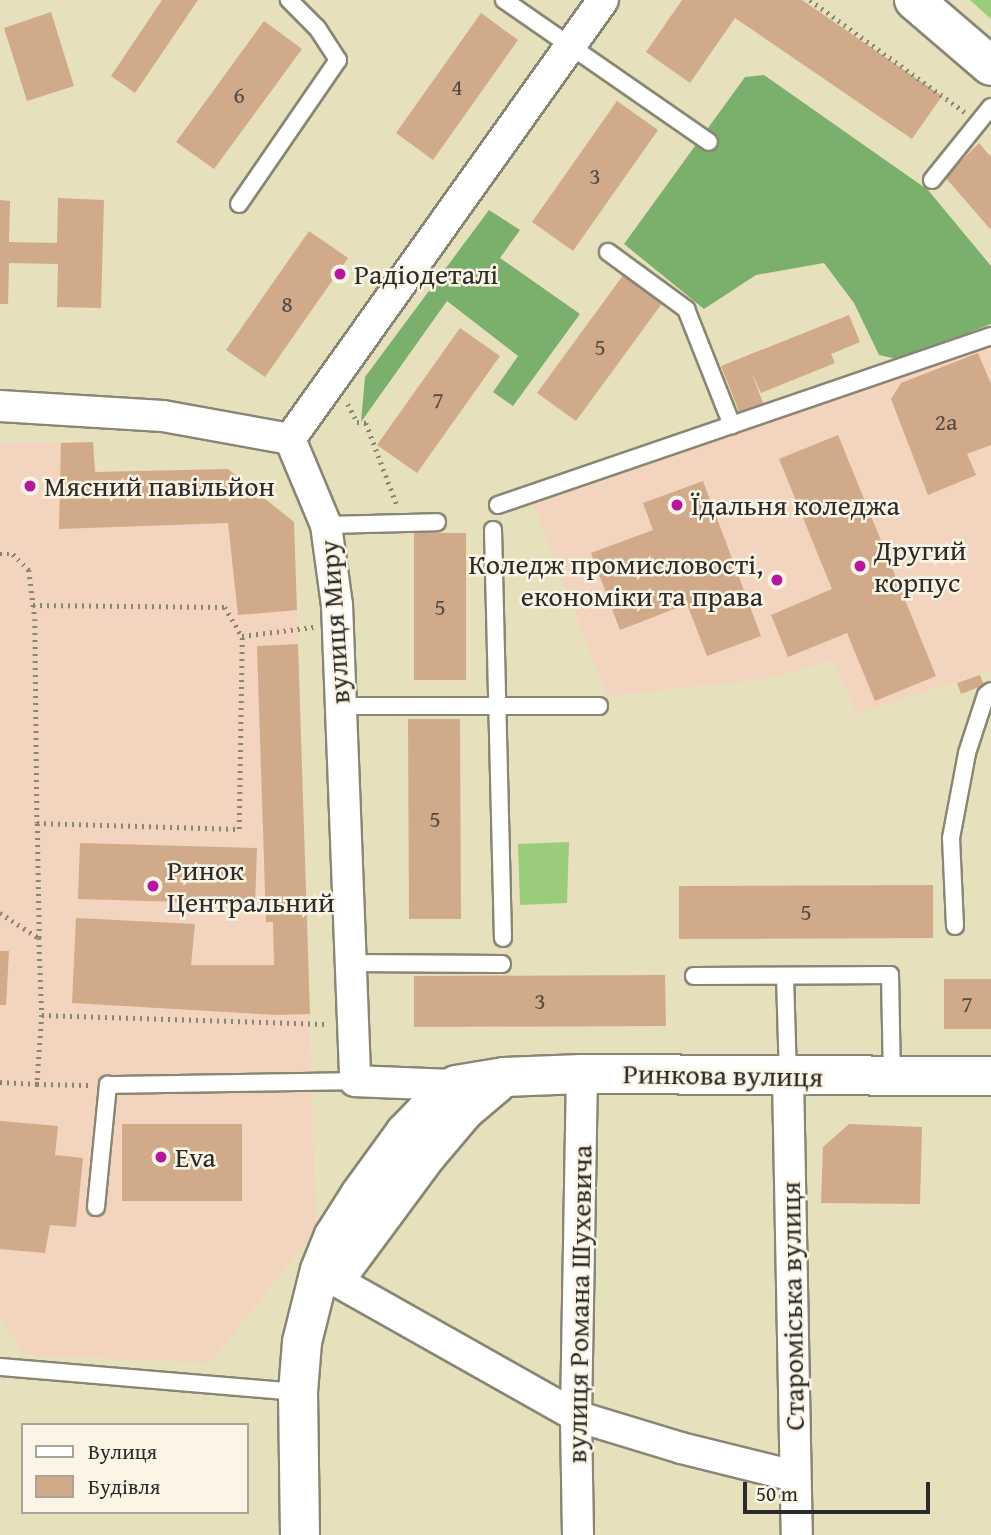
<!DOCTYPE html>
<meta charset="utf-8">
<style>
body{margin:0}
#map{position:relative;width:991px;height:1535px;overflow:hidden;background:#e7e0bd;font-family:"Gentium Book Plus",serif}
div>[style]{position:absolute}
.built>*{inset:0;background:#f3d4bf}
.green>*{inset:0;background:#9acc7c}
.forest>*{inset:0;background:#7bb06c}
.building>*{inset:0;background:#d0aa89}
.path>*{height:4.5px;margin-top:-2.25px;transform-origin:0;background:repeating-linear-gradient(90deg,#898674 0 2px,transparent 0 7px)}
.roads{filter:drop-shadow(2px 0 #898674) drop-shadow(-2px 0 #898674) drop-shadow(0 2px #898674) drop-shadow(0 -2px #898674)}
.service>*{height:16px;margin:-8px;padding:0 8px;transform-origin:8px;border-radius:8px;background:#fff}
.minor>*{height:30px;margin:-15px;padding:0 15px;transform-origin:15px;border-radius:15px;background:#fff}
.secondary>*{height:38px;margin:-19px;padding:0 19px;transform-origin:19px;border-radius:19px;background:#fff}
.primary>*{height:38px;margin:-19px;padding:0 19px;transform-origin:19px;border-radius:19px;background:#fff}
.dots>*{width:19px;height:19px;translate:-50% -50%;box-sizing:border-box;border:4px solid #fcf5e5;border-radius:50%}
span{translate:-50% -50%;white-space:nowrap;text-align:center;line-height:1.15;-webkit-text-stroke:5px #fcf5e5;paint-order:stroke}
.number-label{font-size:24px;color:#544b42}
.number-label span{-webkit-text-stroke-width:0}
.poi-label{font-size:28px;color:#2b2b2b}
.left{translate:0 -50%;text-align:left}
.right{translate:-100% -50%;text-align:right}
.street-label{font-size:28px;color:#2b2b2b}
.legend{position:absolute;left:21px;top:1423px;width:228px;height:91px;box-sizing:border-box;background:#fcf5e5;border:2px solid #a8a49b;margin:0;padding:9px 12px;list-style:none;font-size:21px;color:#2b2b2b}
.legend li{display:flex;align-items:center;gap:14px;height:35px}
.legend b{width:35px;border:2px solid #a8a49b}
.scale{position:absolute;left:743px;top:1482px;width:187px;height:32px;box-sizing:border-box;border:4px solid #2b2b2b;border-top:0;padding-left:9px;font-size:21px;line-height:24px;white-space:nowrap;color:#2b2b2b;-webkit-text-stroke:5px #fcf5e5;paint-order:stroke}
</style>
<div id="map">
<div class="built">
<i style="clip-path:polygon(991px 338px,991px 670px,857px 714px,833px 660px,766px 679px,607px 696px,532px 501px)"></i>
<i style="clip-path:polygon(93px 442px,96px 472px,228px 469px,294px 522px,316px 1230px,210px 1363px,25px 1355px,0 1318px,0 443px)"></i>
</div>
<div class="green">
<i style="clip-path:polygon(970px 0,991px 0,991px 19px)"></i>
<i style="clip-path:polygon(569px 842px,567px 903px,520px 905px,518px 844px)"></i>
</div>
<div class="forest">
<i style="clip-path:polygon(764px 75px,928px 190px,991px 266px,991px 324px,901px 360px,879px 355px,854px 303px,824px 263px,756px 275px,704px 309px,624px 244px,745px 77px)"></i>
<i style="clip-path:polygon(489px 210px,520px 230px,500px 258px,580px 314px,513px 406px,493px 392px,518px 356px,447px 301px,361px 422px,365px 377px)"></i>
</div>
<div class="building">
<i style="clip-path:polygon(162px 0,198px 0,135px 93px,111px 76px)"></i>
<i style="clip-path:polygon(682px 0,802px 0,942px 96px,912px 139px,735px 18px,690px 83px,646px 52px)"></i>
<i style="clip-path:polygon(51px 12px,74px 86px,27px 101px,4px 28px)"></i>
<i style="clip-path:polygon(481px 13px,518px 40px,433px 160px,396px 133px)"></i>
<i style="clip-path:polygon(264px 21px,302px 49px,214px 169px,176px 142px)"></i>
<i style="clip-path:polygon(617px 101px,658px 130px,573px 251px,532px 222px)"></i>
<i style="clip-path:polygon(979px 143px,991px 157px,991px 230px,945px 177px)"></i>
<i style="clip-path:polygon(58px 198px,104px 200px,101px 308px,57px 307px,58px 264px,9px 263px,8px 304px,0 304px,0 200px,10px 201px,9px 242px,57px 243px)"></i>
<i style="clip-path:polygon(309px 231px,348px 258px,265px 377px,226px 350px)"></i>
<i style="clip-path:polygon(624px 274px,663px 302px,576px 421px,537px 393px)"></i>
<i style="clip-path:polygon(849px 315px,860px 342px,831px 354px,835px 363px,761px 393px,751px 372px,764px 405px,740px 414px,721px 366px)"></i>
<i style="clip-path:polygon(460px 328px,500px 356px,417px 473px,377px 445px)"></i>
<i style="clip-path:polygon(978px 353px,991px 384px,991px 445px,967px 454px,976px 475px,928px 495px,891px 399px,901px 383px)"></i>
<i style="clip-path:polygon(838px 435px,936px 676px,875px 701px,847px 633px,788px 657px,771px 615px,832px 589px,779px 459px)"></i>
<i style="clip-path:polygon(93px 442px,95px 472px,228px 469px,294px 522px,297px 610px,238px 615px,228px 523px,59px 529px,61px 443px)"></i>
<i style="clip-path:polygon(703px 481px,761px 636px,707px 656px,687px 604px,620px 630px,591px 553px,653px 530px,643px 503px)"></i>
<i style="clip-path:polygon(414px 533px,466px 533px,466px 680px,414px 680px)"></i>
<i style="clip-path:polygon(298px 644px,310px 1014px,276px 1015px,72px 1003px,76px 918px,195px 924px,191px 965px,274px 965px,273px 922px,266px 922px,257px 646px)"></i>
<i style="clip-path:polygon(980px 675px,984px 685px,961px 694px,957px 683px)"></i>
<i style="clip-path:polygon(408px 719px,460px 719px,461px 919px,409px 919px)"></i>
<i style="clip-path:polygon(80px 843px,257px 848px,255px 904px,78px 899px)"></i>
<i style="clip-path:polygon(933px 885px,933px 938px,679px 939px,679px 886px)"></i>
<i style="clip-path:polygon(0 951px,9px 951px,6px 1005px,0 1005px)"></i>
<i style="clip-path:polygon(665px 975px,666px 1026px,414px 1027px,414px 976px)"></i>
<i style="clip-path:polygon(944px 979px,991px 979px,991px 1029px,944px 1029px)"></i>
<i style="clip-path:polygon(0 1121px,58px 1126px,55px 1155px,83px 1158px,76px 1227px,50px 1225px,45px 1253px,0 1249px)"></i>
<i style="clip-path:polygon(122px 1124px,242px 1124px,242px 1201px,122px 1201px)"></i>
<i style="clip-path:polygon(849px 1124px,922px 1127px,920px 1204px,821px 1203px,823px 1147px)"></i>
</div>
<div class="path">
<i style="left:810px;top:0;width:191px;rotate:35.9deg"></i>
<i style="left:348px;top:404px;width:20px;rotate:63deg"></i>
<i style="left:357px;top:422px;width:9px;rotate:6deg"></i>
<i style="left:366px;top:423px;width:88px;rotate:69.3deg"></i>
<i style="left:0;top:554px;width:13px"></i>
<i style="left:13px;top:554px;width:23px;rotate:45deg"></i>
<i style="left:29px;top:570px;width:49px;rotate:83deg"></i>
<i style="left:35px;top:619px;width:204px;rotate:89.4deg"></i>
<i style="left:33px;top:605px;width:192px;rotate:0.6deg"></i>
<i style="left:225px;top:607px;width:34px;rotate:60deg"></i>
<i style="left:0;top:913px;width:46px;rotate:32.7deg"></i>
<i style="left:39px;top:938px;width:77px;rotate:87.8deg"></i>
<i style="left:42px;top:1015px;width:285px;rotate:1.8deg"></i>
<i style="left:39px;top:938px;width:115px;rotate:-91deg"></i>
<i style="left:37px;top:823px;width:202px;rotate:1.7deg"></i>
<i style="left:239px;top:829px;width:193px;rotate:-89.1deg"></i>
<i style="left:242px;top:636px;width:72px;rotate:-7.2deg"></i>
<i style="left:42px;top:1015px;width:69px;rotate:94.1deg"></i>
<i style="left:37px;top:1084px;width:52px;rotate:1.1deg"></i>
<i style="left:0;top:1082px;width:37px;rotate:3deg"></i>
</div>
<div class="roads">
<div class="service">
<i style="left:504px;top:0;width:249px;rotate:34.7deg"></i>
<i style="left:932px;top:180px;width:94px;rotate:-51.1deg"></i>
<i style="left:239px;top:204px;width:175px;rotate:-55.5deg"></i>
<i style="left:338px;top:60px;width:38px;rotate:-123deg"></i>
<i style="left:317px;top:28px;width:40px;rotate:-135deg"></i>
<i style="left:608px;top:252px;width:97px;rotate:36.2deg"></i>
<i style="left:686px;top:309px;width:125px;rotate:68.4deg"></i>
<i style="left:498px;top:505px;width:521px;rotate:-18.92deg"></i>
<i style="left:326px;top:525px;width:111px;rotate:-1.5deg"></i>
<i style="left:493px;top:530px;width:408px;rotate:88.6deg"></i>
<i style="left:341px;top:706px;width:258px"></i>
<i style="left:955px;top:926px;width:88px;rotate:-92.6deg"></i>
<i style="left:951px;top:838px;width:86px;rotate:-79.3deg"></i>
<i style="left:967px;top:753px;width:61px;rotate:-71.9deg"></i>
<i style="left:986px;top:695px;width:6px;rotate:-39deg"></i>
<i style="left:351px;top:963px;width:151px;rotate:0.4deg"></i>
<i style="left:694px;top:976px;width:196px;rotate:-0.3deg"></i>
<i style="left:890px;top:975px;width:101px;rotate:88.9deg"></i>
<i style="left:785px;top:976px;width:101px;rotate:88.3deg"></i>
<i style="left:96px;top:1207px;width:123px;rotate:-84.4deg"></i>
<i style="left:108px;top:1085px;width:247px;rotate:-0.9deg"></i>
<i style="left:0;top:1367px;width:299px;rotate:4.8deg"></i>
</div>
<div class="minor">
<i style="left:0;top:406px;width:163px;rotate:3.5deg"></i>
<i style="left:163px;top:416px;width:129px;rotate:10.3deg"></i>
<i style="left:290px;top:439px;width:93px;rotate:67.3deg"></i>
<i style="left:326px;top:525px;width:81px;rotate:82.2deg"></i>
<i style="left:337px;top:605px;width:476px;rotate:87.8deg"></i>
<i style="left:355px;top:1081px;width:101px;rotate:2.3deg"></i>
<i style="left:290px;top:439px;width:539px;rotate:-54.51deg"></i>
<i style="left:788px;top:1077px;width:458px;rotate:88.9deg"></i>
<i style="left:335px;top:1280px;width:277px;rotate:29.4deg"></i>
<i style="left:576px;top:1416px;width:110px;rotate:16.9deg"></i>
<i style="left:681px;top:1448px;width:116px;rotate:13.9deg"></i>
<i style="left:578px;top:1535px;width:119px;rotate:-91deg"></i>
<i style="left:576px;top:1416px;width:342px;rotate:-89deg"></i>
</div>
<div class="secondary">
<i style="left:344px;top:1267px;width:139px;rotate:-53.5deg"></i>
<i style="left:427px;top:1155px;width:57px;rotate:-49.9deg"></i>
<i style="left:464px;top:1111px;width:43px;rotate:-40.3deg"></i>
<i style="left:300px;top:1535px;width:143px;rotate:-90.8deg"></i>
<i style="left:298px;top:1392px;width:50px;rotate:-85.4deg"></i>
<i style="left:302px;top:1342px;width:74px;rotate:-76deg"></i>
<i style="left:320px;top:1270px;width:37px;rotate:-68deg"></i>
<i style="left:334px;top:1236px;width:49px;rotate:-57.6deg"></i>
<i style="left:360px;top:1195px;width:77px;rotate:-54deg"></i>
<i style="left:405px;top:1133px;width:42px;rotate:-46deg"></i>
<i style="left:434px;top:1103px;width:28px;rotate:-39deg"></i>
<i style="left:456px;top:1085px;width:49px;rotate:-9.5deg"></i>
<i style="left:504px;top:1077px;width:78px;rotate:-2.2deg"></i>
<i style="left:582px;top:1074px;width:409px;rotate:0.3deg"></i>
</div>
<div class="primary">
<i style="left:914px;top:0;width:101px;rotate:40.6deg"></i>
</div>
</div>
<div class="dots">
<i style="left:340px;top:274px;background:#b5179e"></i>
<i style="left:30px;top:486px;background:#b5179e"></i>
<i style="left:677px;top:505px;background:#b5179e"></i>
<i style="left:860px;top:566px;background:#b5179e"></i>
<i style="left:777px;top:580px;background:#b5179e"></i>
<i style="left:153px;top:886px;background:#b5179e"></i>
<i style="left:161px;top:1157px;background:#b5179e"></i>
</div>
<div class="number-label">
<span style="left:457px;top:87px">4</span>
<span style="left:239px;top:95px">6</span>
<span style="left:595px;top:176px">3</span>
<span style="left:287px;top:304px">8</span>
<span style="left:600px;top:347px">5</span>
<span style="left:438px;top:400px">7</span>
<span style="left:946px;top:422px">2а</span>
<span style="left:440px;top:607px">5</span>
<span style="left:435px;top:819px">5</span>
<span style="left:806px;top:912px">5</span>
<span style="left:540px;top:1001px">3</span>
<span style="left:967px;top:1004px">7</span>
</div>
<div class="poi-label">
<span class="left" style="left:354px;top:274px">Радіодеталі</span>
<span class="left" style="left:44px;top:486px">Мясний павільйон</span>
<span class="left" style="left:691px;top:505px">Їдальня коледжа</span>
<span class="left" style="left:874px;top:566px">Другий<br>корпус</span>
<span class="right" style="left:763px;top:580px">Коледж промисловості,<br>економіки та права</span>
<span class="left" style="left:167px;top:886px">Ринок<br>Центральний</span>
<span class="left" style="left:175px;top:1157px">Eva</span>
</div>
<div class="street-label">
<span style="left:334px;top:622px;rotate:-94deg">вулиця Миру</span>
<span style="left:723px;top:1075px;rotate:1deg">Ринкова вулиця</span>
<span style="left:579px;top:1304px;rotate:-89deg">вулиця Романа Шухевича</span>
<span style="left:792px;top:1306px;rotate:-91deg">Староміська вулиця</span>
</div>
<ul class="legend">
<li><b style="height:9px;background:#fff"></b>Вулиця</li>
<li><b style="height:19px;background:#d0aa89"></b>Будівля</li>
</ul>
<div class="scale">50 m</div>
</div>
